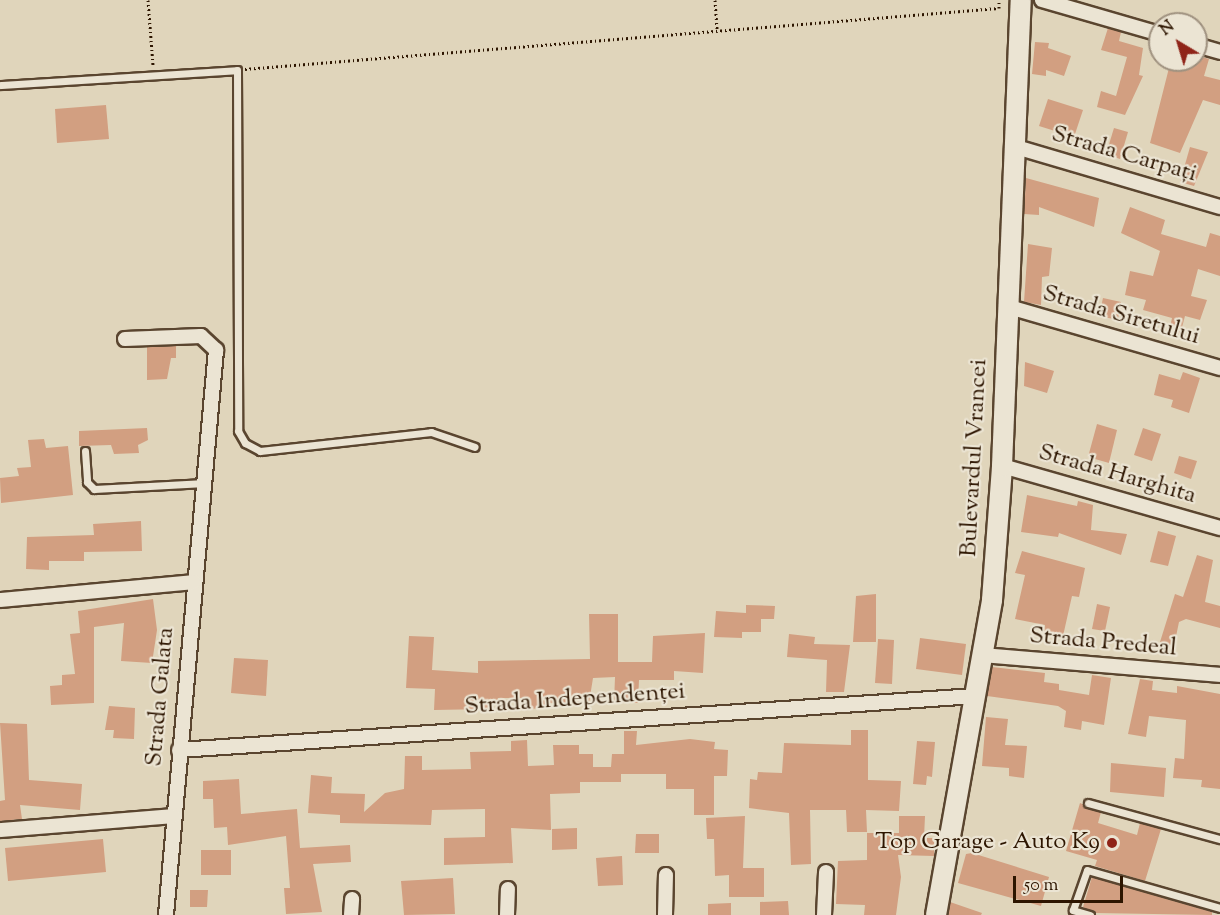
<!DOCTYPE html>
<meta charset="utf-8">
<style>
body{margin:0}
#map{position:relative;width:1220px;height:915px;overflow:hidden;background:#e0d5bb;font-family:"Sorts Mill Goudy",serif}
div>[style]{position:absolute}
.building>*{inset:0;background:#d29f81}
.path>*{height:3px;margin-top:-1.5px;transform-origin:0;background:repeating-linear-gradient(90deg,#2d1500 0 1.5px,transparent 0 4.5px)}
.roads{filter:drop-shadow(2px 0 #5a452f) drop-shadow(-2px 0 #5a452f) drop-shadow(0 2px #5a452f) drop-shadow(0 -2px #5a452f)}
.lane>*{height:7px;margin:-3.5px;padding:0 3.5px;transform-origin:3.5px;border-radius:3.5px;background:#ebe4d3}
.street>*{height:14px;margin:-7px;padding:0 7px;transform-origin:7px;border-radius:7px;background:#ebe4d3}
.secondary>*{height:20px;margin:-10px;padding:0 10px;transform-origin:10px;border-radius:10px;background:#ebe4d3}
.dots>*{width:16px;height:16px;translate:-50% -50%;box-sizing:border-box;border:3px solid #ebe4d3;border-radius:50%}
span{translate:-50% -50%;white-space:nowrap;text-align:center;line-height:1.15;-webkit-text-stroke:4.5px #ebe4d3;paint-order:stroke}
.street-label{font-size:24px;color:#2d1500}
.poi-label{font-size:24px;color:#2d1500}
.right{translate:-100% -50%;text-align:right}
.north{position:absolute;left:1148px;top:12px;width:60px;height:60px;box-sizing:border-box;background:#ebe4d3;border:2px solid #9f917f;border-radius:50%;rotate:322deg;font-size:16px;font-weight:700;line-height:24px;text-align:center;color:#2d1500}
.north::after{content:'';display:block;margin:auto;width:21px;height:27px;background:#8f2418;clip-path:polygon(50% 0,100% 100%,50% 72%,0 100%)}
.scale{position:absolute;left:1013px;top:876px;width:110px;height:27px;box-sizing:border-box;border:3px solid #2d1500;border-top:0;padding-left:8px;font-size:18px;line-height:21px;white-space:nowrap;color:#2d1500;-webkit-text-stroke:4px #ebe4d3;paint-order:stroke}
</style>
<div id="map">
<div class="building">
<i style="clip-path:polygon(1108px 28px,1121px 32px,1119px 41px,1143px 48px,1139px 75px,1143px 76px,1125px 115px,1097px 107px,1101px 91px,1116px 96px,1127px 57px,1101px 50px)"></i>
<i style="clip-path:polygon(1035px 42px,1049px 43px,1048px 48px,1071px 56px,1064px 76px,1046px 70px,1046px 76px,1032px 74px)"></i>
<i style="clip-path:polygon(1196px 55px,1209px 59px,1204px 76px,1220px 80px,1220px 105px,1203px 100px,1180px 153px,1150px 143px,1171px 60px,1196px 60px)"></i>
<i style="clip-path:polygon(1048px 99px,1083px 110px,1074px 137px,1039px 126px)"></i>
<i style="clip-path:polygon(106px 105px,109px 139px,57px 143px,55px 109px)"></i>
<i style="clip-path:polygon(1114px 128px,1128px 132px,1120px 159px,1106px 154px)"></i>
<i style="clip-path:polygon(1190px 147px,1208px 152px,1194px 186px,1180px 182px)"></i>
<i style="clip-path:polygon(1026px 178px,1099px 198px,1094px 227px,1039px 207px,1039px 215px,1024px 214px)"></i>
<i style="clip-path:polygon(1130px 207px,1165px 220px,1161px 234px,1206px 247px,1210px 233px,1220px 236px,1220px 276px,1198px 269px,1191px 296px,1207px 300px,1200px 320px,1185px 316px,1180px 335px,1169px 332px,1172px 318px,1143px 310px,1146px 300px,1125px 295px,1130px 271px,1153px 276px,1160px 251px,1121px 233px)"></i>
<i style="clip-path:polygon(1028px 244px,1052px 248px,1049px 276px,1042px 277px,1041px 305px,1024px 302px)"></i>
<i style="clip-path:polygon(1103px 298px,1121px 302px,1118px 320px,1099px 316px)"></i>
<i style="clip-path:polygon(176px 346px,176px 358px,171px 358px,167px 379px,147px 380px,147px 347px)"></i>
<i style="clip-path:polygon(1025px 362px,1054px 371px,1047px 393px,1024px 386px)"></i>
<i style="clip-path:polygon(1183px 372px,1200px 378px,1189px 413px,1171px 407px,1173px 400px,1154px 395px,1159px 374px,1180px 380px)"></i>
<i style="clip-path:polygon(1097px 424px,1117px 430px,1109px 463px,1088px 457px)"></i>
<i style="clip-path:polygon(147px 428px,148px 440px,138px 445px,139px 453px,114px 454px,111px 445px,79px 446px,79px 431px)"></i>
<i style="clip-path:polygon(1143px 428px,1161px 434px,1152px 461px,1134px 455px)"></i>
<i style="clip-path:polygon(44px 439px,46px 448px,68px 446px,73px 495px,1px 503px,0 478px,19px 476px,17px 468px,31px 467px,28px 440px)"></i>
<i style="clip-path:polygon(1179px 456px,1197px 461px,1191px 479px,1174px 473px)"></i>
<i style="clip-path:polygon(1027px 495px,1077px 506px,1078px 501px,1093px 505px,1091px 530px,1127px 534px,1121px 555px,1059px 533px,1058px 537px,1021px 532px)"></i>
<i style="clip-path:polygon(141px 521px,142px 551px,84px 552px,84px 561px,49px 561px,49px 570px,26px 569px,27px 537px,94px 535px,93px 524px)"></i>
<i style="clip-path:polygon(1158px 531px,1176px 536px,1168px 566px,1150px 562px)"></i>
<i style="clip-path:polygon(1022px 551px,1085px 568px,1079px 597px,1072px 596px,1063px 636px,1044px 632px,1045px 625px,1015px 619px,1025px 575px,1015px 573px)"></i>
<i style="clip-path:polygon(1197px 555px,1213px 560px,1205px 602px,1220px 606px,1220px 628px,1186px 619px,1179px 622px,1174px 646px,1160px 642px,1175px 594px,1183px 597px)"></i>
<i style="clip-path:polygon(876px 594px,876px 642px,853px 642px,856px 596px)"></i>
<i style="clip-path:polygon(153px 599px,157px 630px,152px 663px,121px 661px,124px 623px,94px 627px,94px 703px,51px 705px,50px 686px,62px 685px,62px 675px,75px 674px,70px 634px,80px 633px,78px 611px)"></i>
<i style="clip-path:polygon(1097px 604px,1110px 607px,1105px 631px,1092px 629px)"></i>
<i style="clip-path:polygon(746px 605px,775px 606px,774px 619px,761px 619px,761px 632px,742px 632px,742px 638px,714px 637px,716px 611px,746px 613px)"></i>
<i style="clip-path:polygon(589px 614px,618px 614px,618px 662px,652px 662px,653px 636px,705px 633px,703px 673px,674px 671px,674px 680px,639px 680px,638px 703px,614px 703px,615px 677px,593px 678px,589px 703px,547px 703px,547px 708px,526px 709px,526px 698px,498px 698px,497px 704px,489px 704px,488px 709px,434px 710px,435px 689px,406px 688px,409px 636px,434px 637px,432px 670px,478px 673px,478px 661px,590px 659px)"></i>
<i style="clip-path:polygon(789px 634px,815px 637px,814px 644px,850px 645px,844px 692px,826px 692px,827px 660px,787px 657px)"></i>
<i style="clip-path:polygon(920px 638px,966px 644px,962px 675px,916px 669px)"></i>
<i style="clip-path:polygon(878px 639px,894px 640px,892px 684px,875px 683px)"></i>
<i style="clip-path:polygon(234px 658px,268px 660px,266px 696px,231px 693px)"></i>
<i style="clip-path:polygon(992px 667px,1045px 673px,1044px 682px,1059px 684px,1059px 690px,1089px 695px,1092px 675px,1111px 678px,1104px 725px,1082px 721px,1081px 730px,1064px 727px,1066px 711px,1058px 706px,987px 696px)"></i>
<i style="clip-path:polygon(1140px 679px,1153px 681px,1152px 690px,1177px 693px,1177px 686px,1220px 694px,1220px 789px,1201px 787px,1202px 780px,1173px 778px,1175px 758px,1184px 759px,1186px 720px,1149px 716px,1146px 737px,1128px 734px)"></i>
<i style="clip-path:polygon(109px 706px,135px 708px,134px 739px,113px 738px,114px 730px,105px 730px)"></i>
<i style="clip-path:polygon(986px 717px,1008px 719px,1005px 745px,1027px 746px,1024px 778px,1009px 776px,1009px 768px,982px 766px)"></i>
<i style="clip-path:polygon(0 723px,27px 724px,29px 780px,82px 784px,80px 810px,20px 805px,22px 819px,0 821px,0 801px,5px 800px)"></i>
<i style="clip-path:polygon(851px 730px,868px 730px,868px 780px,901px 781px,899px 811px,866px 810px,867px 832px,847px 832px,846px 810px,810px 810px,811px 864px,791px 865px,789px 813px,749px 808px,750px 779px,757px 780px,758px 772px,782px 773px,784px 743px,851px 745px)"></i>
<i style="clip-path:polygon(624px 731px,637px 731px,636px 745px,690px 739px,715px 742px,714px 749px,728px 750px,727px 776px,714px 776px,714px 815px,694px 815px,694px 789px,666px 789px,666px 774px,621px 774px,621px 782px,580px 782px,580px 793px,550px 794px,551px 830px,511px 828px,513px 863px,444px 865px,444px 838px,485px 837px,485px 809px,432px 810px,431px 825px,340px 823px,340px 815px,308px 813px,311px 775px,332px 777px,331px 793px,365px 794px,364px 812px,385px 793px,404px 789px,405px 756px,422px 756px,422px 770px,471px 769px,470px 752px,511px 751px,511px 741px,527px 740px,528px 766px,554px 765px,553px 745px,579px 745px,579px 754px,593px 754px,593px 767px,611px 767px,612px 754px,624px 754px)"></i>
<i style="clip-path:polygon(917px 741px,935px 742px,932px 777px,927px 776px,926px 785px,913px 784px)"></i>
<i style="clip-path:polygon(1111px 763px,1166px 768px,1164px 797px,1110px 792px)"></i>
<i style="clip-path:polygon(239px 779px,241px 814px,297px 809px,300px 848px,350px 845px,351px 862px,313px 864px,322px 912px,286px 914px,284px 888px,290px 888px,286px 836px,228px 845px,227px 827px,214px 828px,213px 799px,203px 799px,203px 781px)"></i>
<i style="clip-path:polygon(1080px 803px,1101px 812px,1098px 823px,1137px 835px,1140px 823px,1161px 829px,1145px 881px,1095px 866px,1097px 860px,1066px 851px)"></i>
<i style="clip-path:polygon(745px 816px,743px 868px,764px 868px,764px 897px,729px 897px,729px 875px,715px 876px,714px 839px,707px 839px,706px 818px)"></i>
<i style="clip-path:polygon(899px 816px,925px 816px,924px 838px,934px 838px,934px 856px,898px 855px,901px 877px,896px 915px,864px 915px,865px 905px,836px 904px,838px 861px,867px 860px,867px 833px,899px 833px)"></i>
<i style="clip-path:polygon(577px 828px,577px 849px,552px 850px,552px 829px)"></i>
<i style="clip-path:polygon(636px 834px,659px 834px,659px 853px,635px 853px)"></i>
<i style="clip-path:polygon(103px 839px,106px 872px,8px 881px,5px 848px)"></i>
<i style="clip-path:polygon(201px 850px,231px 850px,231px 875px,201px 875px)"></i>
<i style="clip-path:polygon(972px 853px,1049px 877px,1041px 906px,958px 883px,966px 854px)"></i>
<i style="clip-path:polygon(622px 856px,623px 885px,598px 886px,596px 858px)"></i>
<i style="clip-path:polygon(1092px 877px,1212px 912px,1212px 915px,1095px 913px,1083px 907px)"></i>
<i style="clip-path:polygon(453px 878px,455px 914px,404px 915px,401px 881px)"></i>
<i style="clip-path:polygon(190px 890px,208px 890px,207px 907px,190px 907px)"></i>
<i style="clip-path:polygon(788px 901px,789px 915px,760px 915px,760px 902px)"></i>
<i style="clip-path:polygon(950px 902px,982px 913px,981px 915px,948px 915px)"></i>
<i style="clip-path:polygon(731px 903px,731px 915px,708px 915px,708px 904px)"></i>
</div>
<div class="path">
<i style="left:148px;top:0;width:65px;rotate:85.6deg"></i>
<i style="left:715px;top:0;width:31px;rotate:86deg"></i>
<i style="left:245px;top:69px;width:756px;rotate:-4.63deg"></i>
<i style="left:999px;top:8px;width:8px;rotate:-90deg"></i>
</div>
<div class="roads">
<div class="lane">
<i style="left:0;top:85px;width:237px;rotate:-3.6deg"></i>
<i style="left:237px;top:70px;width:361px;rotate:89.8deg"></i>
<i style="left:238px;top:431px;width:14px;rotate:60deg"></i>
<i style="left:245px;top:443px;width:17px;rotate:28deg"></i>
<i style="left:260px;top:451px;width:172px;rotate:-6.3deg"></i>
<i style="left:431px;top:432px;width:46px;rotate:18.8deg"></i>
<i style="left:85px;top:451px;width:31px;rotate:86deg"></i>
<i style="left:87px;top:482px;width:10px;rotate:45deg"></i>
<i style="left:94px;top:489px;width:111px;rotate:-3.1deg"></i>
<i style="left:1088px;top:803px;width:137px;rotate:15.3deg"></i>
<i style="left:1090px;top:915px;width:18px;rotate:-164deg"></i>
<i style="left:1073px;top:910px;width:42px;rotate:-70.7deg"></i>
<i style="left:1087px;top:870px;width:138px;rotate:15.9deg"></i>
</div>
<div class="street">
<i style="left:1042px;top:0;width:123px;rotate:16.1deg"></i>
<i style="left:1196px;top:45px;width:25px;rotate:16deg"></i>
<i style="left:1016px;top:147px;width:213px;rotate:16.4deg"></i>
<i style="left:1009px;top:307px;width:220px;rotate:16.1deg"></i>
<i style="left:125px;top:339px;width:76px;rotate:-2.3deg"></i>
<i style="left:201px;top:336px;width:21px;rotate:43deg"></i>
<i style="left:216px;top:350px;width:567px;rotate:95.06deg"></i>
<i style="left:1002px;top:466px;width:227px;rotate:15.9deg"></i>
<i style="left:0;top:600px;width:194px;rotate:-5.3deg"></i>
<i style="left:983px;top:655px;width:238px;rotate:4.8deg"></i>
<i style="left:179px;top:750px;width:798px;rotate:-3.88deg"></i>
<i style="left:0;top:830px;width:174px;rotate:-4.6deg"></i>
<i style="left:351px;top:915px;width:16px;rotate:-86deg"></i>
<i style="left:507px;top:915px;width:26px;rotate:-88deg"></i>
<i style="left:665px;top:915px;width:40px;rotate:-88.6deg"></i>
<i style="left:824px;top:915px;width:43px;rotate:-87.3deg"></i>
</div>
<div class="secondary">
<i style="left:936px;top:915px;width:320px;rotate:-79.9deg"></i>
<i style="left:992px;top:600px;width:134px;rotate:-85.7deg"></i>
<i style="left:1002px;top:466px;width:466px;rotate:-87.7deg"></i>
</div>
</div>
<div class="dots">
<i style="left:1112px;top:843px;background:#8f2418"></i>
</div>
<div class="street-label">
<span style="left:1124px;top:155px;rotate:16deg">Strada Carpați</span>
<span style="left:1121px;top:316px;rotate:16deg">Strada Siretului</span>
<span style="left:975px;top:458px;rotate:-87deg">Bulevardul Vrancei</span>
<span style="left:1117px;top:475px;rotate:16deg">Strada Harghita</span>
<span style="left:1103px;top:643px;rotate:5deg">Strada Predeal</span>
<span style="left:161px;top:697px;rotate:-85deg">Strada Galata</span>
<span style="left:575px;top:700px;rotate:-4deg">Strada Independenței</span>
</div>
<div class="poi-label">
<span class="right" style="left:1100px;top:843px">Top Garage - Auto K9</span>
</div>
<div class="north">N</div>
<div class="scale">50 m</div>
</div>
